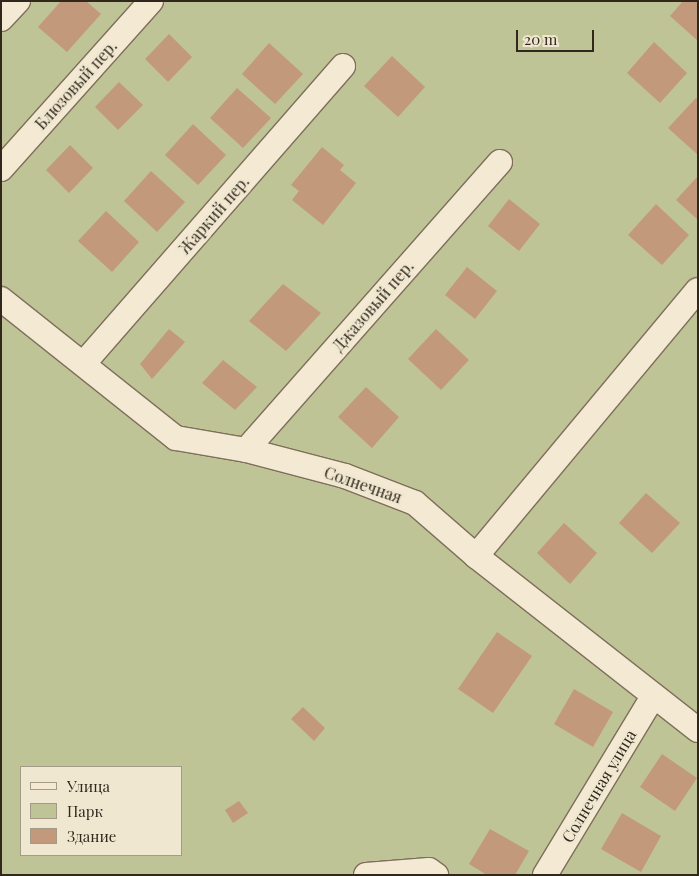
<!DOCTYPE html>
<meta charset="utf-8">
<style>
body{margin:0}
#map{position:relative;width:699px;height:876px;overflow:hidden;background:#e8dcc1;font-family:"Playfair Display",serif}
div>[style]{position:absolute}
.green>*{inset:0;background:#bfc497}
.building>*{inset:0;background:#c2997b}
.roads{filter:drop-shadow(1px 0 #7f6e5b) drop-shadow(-1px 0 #7f6e5b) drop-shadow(0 1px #7f6e5b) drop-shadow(0 -1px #7f6e5b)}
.street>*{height:24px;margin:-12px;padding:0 12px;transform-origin:12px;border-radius:12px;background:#f4ead3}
span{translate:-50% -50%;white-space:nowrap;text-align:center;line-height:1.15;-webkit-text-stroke:5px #f0e7d0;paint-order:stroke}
.street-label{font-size:16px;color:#31271d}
.frame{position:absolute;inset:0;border:2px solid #31271d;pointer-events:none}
.legend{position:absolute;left:20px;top:766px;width:162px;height:90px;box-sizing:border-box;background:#f0e7d0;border:1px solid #a49a88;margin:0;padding:6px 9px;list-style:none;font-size:15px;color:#31271d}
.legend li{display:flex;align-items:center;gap:10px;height:25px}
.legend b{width:25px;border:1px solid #a49a88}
.scale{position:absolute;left:516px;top:30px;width:78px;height:22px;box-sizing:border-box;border:2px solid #31271d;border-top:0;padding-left:6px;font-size:15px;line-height:18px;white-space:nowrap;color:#31271d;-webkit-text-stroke:4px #f0e7d0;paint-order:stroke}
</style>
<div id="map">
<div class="green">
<i style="clip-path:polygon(evenodd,1px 1px,698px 1px,698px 875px,1px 875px,1px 1px,21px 767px,181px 767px,181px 855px,21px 855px,21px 767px)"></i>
</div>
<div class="building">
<i style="clip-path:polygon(61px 1px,86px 1px,101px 14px,67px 52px,38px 27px)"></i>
<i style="clip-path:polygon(683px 1px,698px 1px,698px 41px,670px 16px)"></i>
<i style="clip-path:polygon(169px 34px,192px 57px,168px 82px,145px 59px)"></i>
<i style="clip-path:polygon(654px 42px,687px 73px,660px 103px,627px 73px)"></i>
<i style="clip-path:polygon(269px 43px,303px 74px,275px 104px,242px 74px)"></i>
<i style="clip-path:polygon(392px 56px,425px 87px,398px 117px,364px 86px)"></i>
<i style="clip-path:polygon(119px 82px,143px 105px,118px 130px,95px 107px)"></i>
<i style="clip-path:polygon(237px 88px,271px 118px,243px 148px,210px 118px)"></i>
<i style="clip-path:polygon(696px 98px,698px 99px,698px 155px,668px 128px)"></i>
<i style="clip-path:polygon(193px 124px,226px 155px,198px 185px,165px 155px)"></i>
<i style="clip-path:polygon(70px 145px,93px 168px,69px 193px,46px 170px)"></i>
<i style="clip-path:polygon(322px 147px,344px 165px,340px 170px,356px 183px,323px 225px,292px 200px,299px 191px,291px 185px)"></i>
<i style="clip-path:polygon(151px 171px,185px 202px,157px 232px,124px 201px)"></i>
<i style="clip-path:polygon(698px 176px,698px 220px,676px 200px)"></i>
<i style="clip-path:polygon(509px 199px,540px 224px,519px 251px,488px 226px)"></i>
<i style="clip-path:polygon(656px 204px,689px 235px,662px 265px,628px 235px)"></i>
<i style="clip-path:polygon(106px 211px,139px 242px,112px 272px,78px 241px)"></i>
<i style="clip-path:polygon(467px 267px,497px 291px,475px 319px,445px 295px)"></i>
<i style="clip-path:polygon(283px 284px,321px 313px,286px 351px,249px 321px)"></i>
<i style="clip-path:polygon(169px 329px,185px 342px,152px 379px,140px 364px)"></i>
<i style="clip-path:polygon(436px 329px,469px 360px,441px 390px,408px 359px)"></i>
<i style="clip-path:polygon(223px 360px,257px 387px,235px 410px,202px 383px)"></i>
<i style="clip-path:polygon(366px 387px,399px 417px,372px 448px,338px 417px)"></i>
<i style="clip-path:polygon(646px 493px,680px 523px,652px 553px,619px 523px)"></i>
<i style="clip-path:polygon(564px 523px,597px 553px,570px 584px,537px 553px)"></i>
<i style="clip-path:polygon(497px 632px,532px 656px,493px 713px,458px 689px)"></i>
<i style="clip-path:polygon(574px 689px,613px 712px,593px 747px,554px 724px)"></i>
<i style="clip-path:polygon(303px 707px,325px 728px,314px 741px,291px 719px)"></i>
<i style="clip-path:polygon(662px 754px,697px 778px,675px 811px,640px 787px)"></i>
<i style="clip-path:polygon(239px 801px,248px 813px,233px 823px,225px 810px)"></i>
<i style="clip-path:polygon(622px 813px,661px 836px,641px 872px,601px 849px)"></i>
<i style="clip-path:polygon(490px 829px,529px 851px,515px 875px,487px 875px,469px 864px)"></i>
</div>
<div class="roads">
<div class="street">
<i style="left:1px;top:19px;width:25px;rotate:-47deg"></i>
<i style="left:1px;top:169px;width:225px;rotate:-48.2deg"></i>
<i style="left:1px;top:299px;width:223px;rotate:38.5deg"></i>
<i style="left:176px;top:438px;width:71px;rotate:9.7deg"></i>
<i style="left:246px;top:450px;width:102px;rotate:14.7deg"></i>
<i style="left:345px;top:476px;width:75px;rotate:21.1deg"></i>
<i style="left:415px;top:503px;width:81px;rotate:41deg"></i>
<i style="left:476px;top:556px;width:282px;rotate:38.1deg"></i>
<i style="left:84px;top:363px;width:394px;rotate:-48.9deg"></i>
<i style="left:246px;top:450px;width:384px;rotate:-48.6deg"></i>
<i style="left:476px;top:556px;width:346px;rotate:-50.2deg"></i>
<i style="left:366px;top:875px;width:63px;rotate:-4.5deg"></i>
<i style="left:429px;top:870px;width:9px;rotate:36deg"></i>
<i style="left:545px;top:875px;width:208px;rotate:-58.8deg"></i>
</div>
</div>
<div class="street-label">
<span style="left:76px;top:85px;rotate:-48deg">Блюзовый пер.</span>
<span style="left:214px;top:215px;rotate:-49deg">Жаркий пер.</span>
<span style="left:373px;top:306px;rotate:-49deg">Джазовый пер.</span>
<span style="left:363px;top:485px;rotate:19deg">Солнечная</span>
<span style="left:599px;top:786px;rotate:-59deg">Солнечная улица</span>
</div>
<div class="frame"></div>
<ul class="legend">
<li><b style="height:6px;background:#f4ead3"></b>Улица</li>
<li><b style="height:14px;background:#bfc497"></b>Парк</li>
<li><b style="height:14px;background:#c2997b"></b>Здание</li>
</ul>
<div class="scale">20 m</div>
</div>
